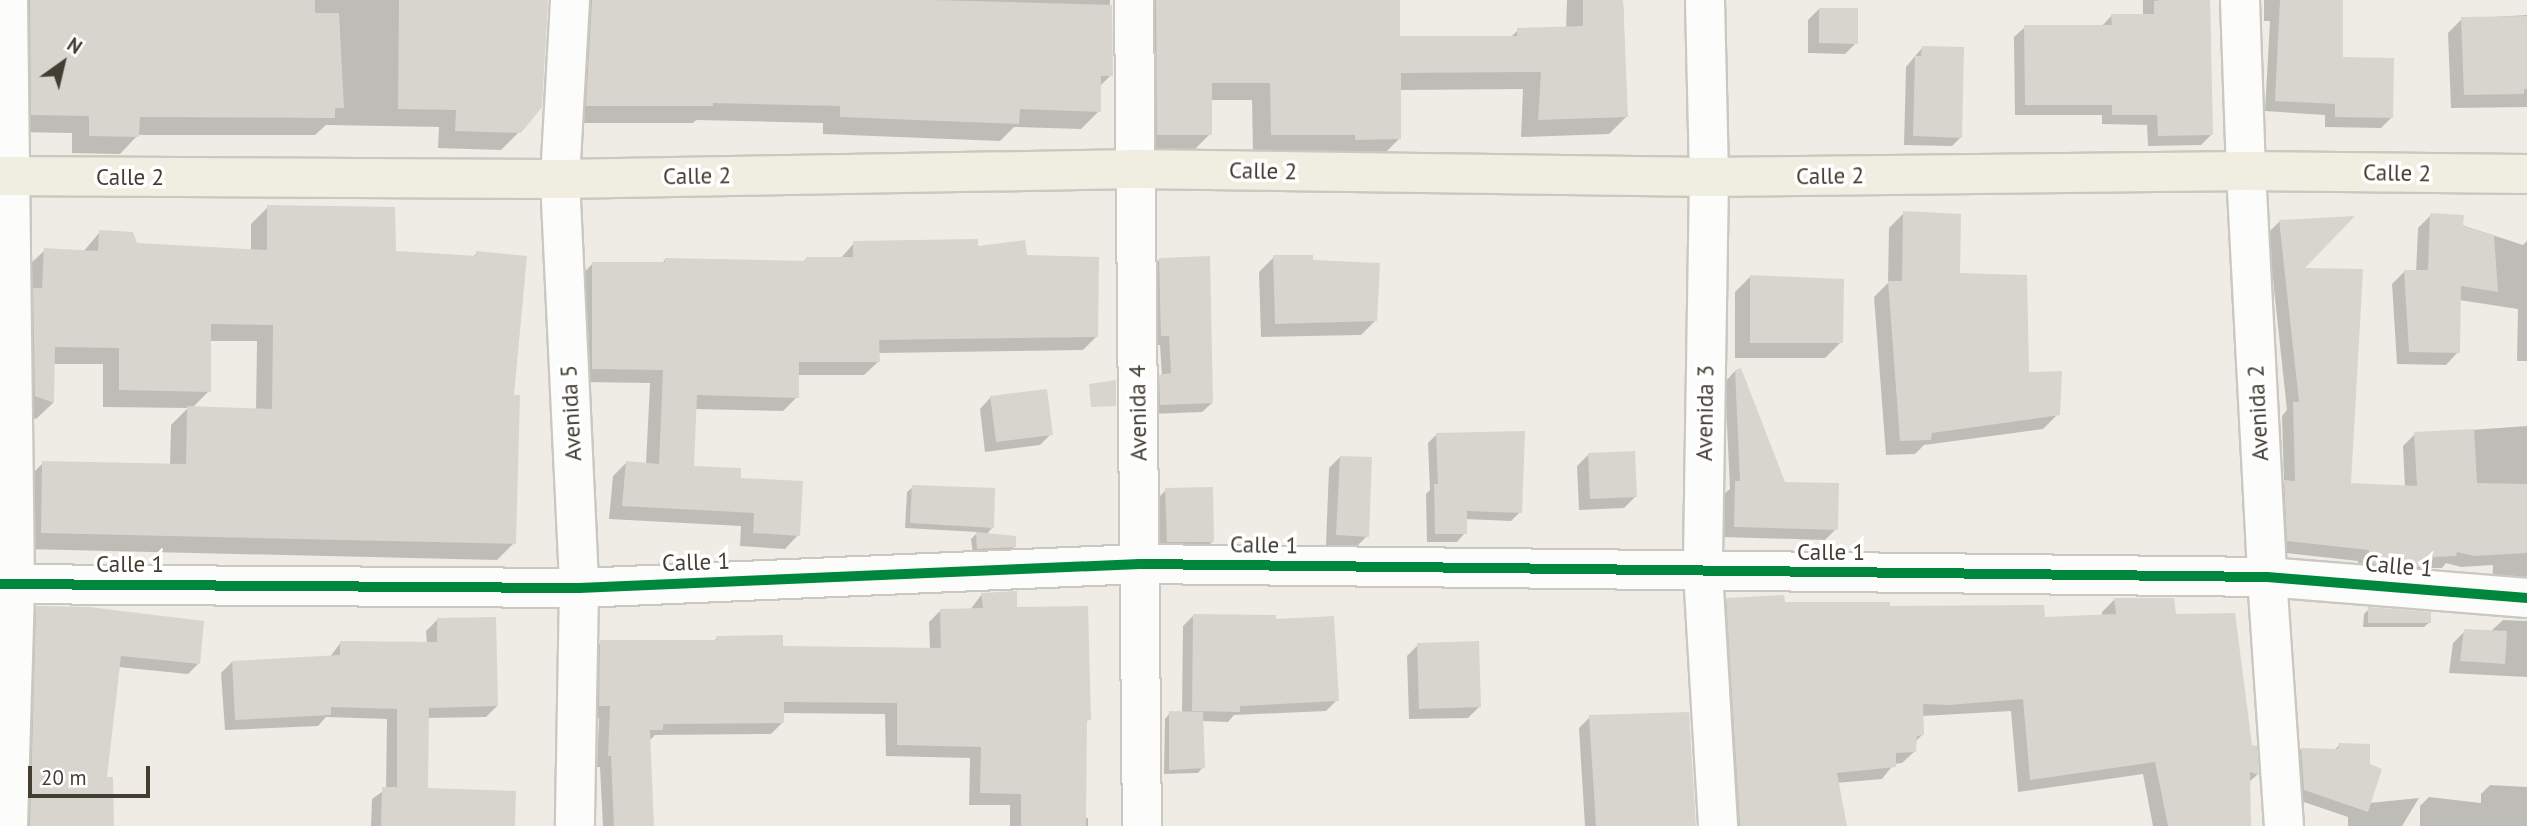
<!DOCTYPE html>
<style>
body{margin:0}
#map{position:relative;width:2527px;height:826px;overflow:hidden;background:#eeece5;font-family:"PT Sans",sans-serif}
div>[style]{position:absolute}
.shadow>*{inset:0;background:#0003}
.building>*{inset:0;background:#d7d5cd}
.roads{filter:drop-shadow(2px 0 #cac8c1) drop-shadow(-2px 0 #cac8c1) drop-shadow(0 2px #cac8c1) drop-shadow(0 -2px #cac8c1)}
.minor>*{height:38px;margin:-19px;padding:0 19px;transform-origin:19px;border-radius:19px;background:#fcfcfb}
.major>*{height:38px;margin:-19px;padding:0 19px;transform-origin:19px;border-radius:19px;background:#f0ede1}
.cycleway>*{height:10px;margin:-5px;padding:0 5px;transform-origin:5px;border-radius:5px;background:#00873e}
span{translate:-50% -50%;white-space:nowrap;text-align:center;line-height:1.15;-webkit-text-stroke:7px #fff;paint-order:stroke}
.street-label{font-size:23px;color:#433e32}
.north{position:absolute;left:28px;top:28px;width:70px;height:70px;-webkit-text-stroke:5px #fff;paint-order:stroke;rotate:34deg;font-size:19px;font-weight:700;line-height:28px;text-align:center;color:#433e32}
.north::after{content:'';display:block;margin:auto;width:24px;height:32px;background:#433e32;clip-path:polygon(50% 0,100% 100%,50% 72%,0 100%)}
.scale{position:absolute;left:28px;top:766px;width:122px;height:32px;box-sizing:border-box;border:4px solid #433e32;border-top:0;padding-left:9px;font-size:21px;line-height:24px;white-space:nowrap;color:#433e32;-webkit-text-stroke:5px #fff;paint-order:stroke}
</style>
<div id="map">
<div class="shadow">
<i style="clip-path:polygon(2px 0,546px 0,520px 131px,501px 150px,438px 148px,439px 127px,326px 125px,315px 135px,138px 135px,120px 154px,72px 153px,72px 133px,14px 132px)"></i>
<i style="clip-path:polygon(565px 0,1110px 0,1111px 75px,1099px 87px,1099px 111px,1081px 129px,1014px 127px,1000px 141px,823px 134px,823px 123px,696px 120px,693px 123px,569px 123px)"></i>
<i style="clip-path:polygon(1129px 0,1398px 0,1399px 38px,1510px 38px,1518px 30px,1566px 29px,1567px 0,1623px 0,1627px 116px,1609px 134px,1521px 137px,1523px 89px,1399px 90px,1400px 138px,1382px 156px,1338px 157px,1337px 152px,1253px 152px,1252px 100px,1210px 100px,1210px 134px,1192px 152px,1140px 152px)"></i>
<i style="clip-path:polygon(2143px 0,2210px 0,2211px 135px,2201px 145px,2148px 146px,2147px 125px,2102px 124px,2102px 115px,2015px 115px,2014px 37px,2025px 27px,2101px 27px,2112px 15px,2143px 16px)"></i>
<i style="clip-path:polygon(2264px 0,2341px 0,2341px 59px,2392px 117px,2381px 128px,2325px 127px,2325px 115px,2265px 111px,2270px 21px,2264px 21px)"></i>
<i style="clip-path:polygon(1819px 9px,1856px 43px,1845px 54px,1808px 53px,1808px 20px)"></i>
<i style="clip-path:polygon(2527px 15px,2527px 107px,2451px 108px,2448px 33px,2462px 19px)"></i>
<i style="clip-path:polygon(1922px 48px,1961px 137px,1952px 146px,1904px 145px,1906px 67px)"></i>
<i style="clip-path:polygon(evenodd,268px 207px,394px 252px,472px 258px,477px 253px,512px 397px,514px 543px,497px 560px,25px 549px,26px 480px,43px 463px,170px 465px,171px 425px,188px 408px,103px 407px,103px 364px,53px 364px,53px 403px,36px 419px,19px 412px,28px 266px,45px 250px,83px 252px,100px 232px,136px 244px,251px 251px,251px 224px,268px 207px,209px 341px,257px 341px,256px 410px,192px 408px,209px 391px,209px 341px)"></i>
<i style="clip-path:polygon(1904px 213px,1958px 275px,2058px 414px,2043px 429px,1924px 445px,1915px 454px,1886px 455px,1874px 297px,1888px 283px,1889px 228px)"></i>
<i style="clip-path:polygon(2431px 215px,2523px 245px,2527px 241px,2527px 361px,2517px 361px,2518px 309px,2459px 300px,2458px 352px,2446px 365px,2397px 364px,2392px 284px,2404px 272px,2416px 272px,2418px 228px)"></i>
<i style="clip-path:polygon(2280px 221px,2301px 270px,2349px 485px,2405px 487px,2403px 446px,2415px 434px,2527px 426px,2527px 592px,2492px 586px,2493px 565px,2461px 567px,2446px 563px,2442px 568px,2429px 568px,2417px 579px,2358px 575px,2358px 561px,2276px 552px,2273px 494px,2284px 483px,2282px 416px,2287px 410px,2268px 233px)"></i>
<i style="clip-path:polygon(854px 243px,976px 248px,1025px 257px,1097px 336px,1083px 350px,878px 353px,878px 362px,864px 375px,797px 375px,797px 397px,783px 411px,695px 409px,692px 468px,739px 479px,798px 535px,785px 549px,740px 546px,741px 526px,609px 519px,613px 476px,626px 463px,646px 464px,650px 383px,579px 382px,579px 278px,592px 264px,661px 264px,665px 260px,802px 263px,806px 259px,840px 259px)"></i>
<i style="clip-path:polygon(1274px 257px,1311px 261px,1376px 320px,1361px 335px,1261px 337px,1259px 272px)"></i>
<i style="clip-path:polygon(1159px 260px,1212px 403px,1202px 412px,1151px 414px,1151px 386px,1162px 376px,1160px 345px,1152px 345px,1150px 270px)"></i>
<i style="clip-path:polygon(1751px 276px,1841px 342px,1825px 358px,1735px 358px,1735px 292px)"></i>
<i style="clip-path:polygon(1735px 371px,1783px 484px,1836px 529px,1825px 540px,1724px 537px,1725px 493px,1730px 489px,1725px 382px)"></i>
<i style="clip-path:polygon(990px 398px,1051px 434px,1040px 445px,985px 452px,980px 409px)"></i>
<i style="clip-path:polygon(1436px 435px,1520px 512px,1511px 521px,1465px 519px,1465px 533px,1457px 542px,1427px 542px,1426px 494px,1430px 490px,1428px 443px)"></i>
<i style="clip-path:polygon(1588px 455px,1635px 497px,1624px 508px,1579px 510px,1577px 466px)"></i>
<i style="clip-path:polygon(1340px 457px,1367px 536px,1356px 547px,1326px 546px,1329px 468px)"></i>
<i style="clip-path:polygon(913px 487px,992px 528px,986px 535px,1014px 547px,1009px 552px,973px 554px,971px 539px,978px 532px,905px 528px,907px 492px)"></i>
<i style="clip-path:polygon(1166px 490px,1213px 541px,1202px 552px,1156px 553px,1155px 501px)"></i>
<i style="clip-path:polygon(982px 594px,1016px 609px,1089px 719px,1085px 723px,1084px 818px,1088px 818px,1088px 826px,1010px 826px,1010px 805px,969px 805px,970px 758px,886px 756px,885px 714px,782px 713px,783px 722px,771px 734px,655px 735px,649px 741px,647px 826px,603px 826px,600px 767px,597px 767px,599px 718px,588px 718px,589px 654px,601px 642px,713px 642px,717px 638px,782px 648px,930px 650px,929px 622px,941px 610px,970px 610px)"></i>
<i style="clip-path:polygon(1727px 600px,2043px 619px,2102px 617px,2102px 612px,2114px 600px,2175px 615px,2250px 747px,2255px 747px,2257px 775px,2248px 783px,2249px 826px,2153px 826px,2143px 774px,2018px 792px,2011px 711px,1922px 716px,1922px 735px,1915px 742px,1915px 751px,1902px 763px,1894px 764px,1882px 779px,1836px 783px,1842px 826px,1727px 826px,1715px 612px)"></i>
<i style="clip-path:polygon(37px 608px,198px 664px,188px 674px,118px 667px,105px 778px,112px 826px,20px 826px,26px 618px)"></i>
<i style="clip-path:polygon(2369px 609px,2430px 622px,2424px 627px,2363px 627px,2364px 614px)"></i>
<i style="clip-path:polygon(1194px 615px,1274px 620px,1337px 700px,1326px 711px,1234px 715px,1228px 722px,1202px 721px,1203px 767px,1198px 773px,1164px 774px,1165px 719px,1170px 713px,1182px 714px,1183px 626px)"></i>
<i style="clip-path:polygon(437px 620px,497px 706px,486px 717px,427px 718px,426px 790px,513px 826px,371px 826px,372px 799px,386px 789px,387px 719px,326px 717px,318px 726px,225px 730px,221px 673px,232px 662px,330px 657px,341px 642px,427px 644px,426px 631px)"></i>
<i style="clip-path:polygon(2503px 620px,2527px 621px,2527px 677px,2449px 673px,2453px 643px,2465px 631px,2490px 632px)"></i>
<i style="clip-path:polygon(1418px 645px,1479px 707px,1468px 718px,1409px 719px,1407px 656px)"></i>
<i style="clip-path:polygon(1590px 717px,1694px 826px,1585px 826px,1579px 728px)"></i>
<i style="clip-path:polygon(2339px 745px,2369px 803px,2419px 798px,2402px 826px,2348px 826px,2348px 817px,2295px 799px,2293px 758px,2301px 749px,2334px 751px)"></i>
<i style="clip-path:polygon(2490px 785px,2527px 787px,2527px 826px,2420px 826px,2420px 806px,2429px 797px,2481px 803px,2481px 794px)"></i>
</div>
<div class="building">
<i style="clip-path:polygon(30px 0,315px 0,315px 13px,339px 13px,344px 108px,335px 108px,335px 118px,140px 117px,139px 137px,89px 136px,89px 116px,31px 115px)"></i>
<i style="clip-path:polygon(399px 0,548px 0,542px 107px,521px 133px,455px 131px,456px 110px,398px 109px)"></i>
<i style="clip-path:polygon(592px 0,934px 0,1112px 5px,1113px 76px,1101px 76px,1101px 112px,1020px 109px,1019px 124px,840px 117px,840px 106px,713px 103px,713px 106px,586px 106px)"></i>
<i style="clip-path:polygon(1156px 0,1400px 0,1400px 36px,1517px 36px,1517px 28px,1583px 26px,1583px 0,1623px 0,1628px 117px,1538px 120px,1541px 72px,1401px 73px,1401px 139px,1355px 140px,1355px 135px,1271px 135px,1270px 83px,1212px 83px,1212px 135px,1157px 135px)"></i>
<i style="clip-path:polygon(2161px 0,2210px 0,2213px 135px,2158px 136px,2157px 115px,2112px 115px,2112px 105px,2025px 105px,2024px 25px,2112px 25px,2111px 14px,2154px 14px,2154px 1px)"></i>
<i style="clip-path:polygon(2280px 0,2343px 0,2343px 57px,2394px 58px,2393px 118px,2335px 117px,2335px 104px,2275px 101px)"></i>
<i style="clip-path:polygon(1819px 8px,1858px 8px,1858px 44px,1819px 43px)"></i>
<i style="clip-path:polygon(2527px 16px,2527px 89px,2524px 89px,2524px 94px,2464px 95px,2461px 17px)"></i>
<i style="clip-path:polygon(1922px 46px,1964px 47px,1962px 138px,1913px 136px,1915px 56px,1921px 56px)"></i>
<i style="clip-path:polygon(267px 205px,395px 207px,396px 251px,476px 256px,476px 251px,527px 256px,514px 395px,520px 395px,516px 544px,41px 533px,42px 461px,186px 464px,187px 406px,272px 409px,273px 325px,211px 324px,211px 392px,119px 390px,119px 348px,55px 347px,54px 403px,35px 396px,33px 288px,42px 288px,44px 248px,98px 251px,99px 230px,133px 232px,137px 243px,267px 250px)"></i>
<i style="clip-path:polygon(1903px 211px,1961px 214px,1960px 273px,2027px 275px,2029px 372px,2062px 371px,2060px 415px,1932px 433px,1931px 440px,1900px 441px,1888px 281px,1902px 281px)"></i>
<i style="clip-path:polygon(2430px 213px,2464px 215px,2463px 226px,2494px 235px,2498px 292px,2461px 286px,2460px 353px,2409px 352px,2404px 270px,2428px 270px)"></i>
<i style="clip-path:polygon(2355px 216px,2305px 268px,2363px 269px,2351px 483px,2417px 486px,2414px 432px,2474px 429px,2477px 483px,2527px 484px,2527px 553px,2474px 556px,2457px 552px,2456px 556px,2431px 557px,2431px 568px,2369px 563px,2369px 550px,2287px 541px,2284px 480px,2295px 481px,2293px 402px,2299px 402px,2279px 220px)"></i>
<i style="clip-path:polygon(978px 239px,978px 246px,1025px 240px,1027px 255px,1099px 257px,1098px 337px,879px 340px,880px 362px,799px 362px,799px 398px,697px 395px,694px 466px,741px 468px,741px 478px,803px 481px,800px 536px,753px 533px,754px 513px,622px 506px,626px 461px,659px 464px,663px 370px,592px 369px,592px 262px,665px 262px,665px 258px,806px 261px,806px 257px,853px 257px,853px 241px)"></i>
<i style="clip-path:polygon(1273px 255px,1313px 255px,1313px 260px,1380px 263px,1377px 321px,1275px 324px)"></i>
<i style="clip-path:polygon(1210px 256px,1213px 403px,1160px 405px,1159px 375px,1171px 373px,1169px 336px,1161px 336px,1159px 258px)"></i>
<i style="clip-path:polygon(1750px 275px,1844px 279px,1843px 343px,1750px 343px)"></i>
<i style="clip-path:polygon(1741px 368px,1785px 482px,1839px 483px,1838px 530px,1734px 527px,1735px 481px,1740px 481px,1735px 370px)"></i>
<i style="clip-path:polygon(1116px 380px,1116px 406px,1091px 407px,1089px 384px)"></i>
<i style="clip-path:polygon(1047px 389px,1053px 435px,996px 442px,990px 396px)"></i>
<i style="clip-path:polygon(1525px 431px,1522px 513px,1467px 511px,1467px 534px,1435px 534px,1434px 484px,1438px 484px,1436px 433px)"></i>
<i style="clip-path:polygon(1635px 451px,1637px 497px,1590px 499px,1588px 453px)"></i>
<i style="clip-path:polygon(1340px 456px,1372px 457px,1369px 537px,1336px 535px)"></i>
<i style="clip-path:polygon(912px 485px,995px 488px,994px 528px,910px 523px)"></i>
<i style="clip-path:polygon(1213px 487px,1214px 542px,1167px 542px,1165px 488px)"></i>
<i style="clip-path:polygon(976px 532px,1016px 536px,1016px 547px,977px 549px)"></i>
<i style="clip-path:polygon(1017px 591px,1017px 607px,1088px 606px,1091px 720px,1087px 720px,1086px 826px,1021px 826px,1021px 794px,980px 793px,981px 747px,897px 745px,897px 703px,784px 702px,784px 723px,663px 724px,663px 730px,650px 730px,654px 826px,614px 826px,611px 756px,608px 756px,610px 706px,599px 706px,600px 640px,717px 640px,716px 636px,783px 635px,783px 646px,941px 648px,940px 609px,983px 608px,981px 593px)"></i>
<i style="clip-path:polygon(1784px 595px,1785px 602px,1890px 602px,1890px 606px,2044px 605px,2045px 617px,2116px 614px,2114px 598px,2174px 598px,2176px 614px,2235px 613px,2252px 745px,2257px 746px,2259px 775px,2250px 772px,2251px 826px,2168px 826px,2155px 762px,2030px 780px,2023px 699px,1949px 705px,1923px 704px,1924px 735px,1917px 736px,1916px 752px,1896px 753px,1896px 767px,1837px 773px,1847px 826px,1740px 826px,1726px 598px)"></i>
<i style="clip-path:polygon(36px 606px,89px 607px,204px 621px,200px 664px,121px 656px,107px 777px,113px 777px,114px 826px,30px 826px)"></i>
<i style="clip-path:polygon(2368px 607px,2431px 612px,2431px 623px,2368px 623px)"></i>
<i style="clip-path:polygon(1193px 614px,1276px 615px,1276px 619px,1334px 616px,1339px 701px,1240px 706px,1240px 712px,1192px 711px)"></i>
<i style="clip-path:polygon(496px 617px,498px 706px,429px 708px,428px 788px,516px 791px,515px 826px,381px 826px,382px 787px,397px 787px,397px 709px,331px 707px,331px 715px,235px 720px,232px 661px,340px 655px,340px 641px,437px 642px,437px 618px)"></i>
<i style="clip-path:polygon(2464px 629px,2507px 631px,2505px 664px,2460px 661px)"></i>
<i style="clip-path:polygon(1479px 641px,1481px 707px,1419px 709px,1417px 643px)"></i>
<i style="clip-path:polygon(1169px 711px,1203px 712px,1205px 768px,1169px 770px)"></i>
<i style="clip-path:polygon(1689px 712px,1696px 826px,1596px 826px,1589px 715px)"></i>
<i style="clip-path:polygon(2339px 743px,2370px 744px,2370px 764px,2382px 769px,2368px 812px,2304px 790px,2301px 748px,2338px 749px)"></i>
</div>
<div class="roads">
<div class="minor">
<i style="left:570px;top:0;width:179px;rotate:93.2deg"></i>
<i style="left:560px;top:179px;width:409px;rotate:87.3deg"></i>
<i style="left:579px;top:588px;width:238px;rotate:91deg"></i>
<i style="left:1134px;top:0;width:826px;rotate:89.45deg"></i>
<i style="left:1705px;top:0;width:177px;rotate:88.7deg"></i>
<i style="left:1709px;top:177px;width:395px;rotate:90.9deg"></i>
<i style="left:1703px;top:572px;width:254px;rotate:86.6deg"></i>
<i style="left:2240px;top:0;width:171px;rotate:88deg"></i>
<i style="left:2246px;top:171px;width:407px;rotate:87deg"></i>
<i style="left:2267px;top:577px;width:250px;rotate:86.1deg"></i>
<i style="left:0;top:584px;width:579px;rotate:0.4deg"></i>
<i style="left:579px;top:588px;width:561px;rotate:-2.45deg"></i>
<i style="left:1139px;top:564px;width:1128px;rotate:0.66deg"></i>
<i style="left:2267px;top:577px;width:261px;rotate:4.6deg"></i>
<i style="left:8px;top:826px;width:242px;rotate:-88.3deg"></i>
<i style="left:15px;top:584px;width:584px;rotate:-90.69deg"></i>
</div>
<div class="major">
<i style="left:0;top:176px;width:560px;rotate:0.31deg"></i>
<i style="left:560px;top:179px;width:576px;rotate:-0.99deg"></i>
<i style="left:1136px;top:169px;width:573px;rotate:0.8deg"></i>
<i style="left:1709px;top:177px;width:537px;rotate:-0.64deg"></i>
<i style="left:2246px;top:171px;width:281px;rotate:0.6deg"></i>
</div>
</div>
<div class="cycleway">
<i style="left:0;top:584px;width:579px;rotate:0.4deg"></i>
<i style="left:579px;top:588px;width:561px;rotate:-2.45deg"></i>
<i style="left:1139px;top:564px;width:1128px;rotate:0.66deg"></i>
<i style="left:2267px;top:577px;width:261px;rotate:4.6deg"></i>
</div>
<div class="street-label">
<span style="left:1263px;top:171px;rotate:1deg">Calle 2</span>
<span style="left:2397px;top:173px;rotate:1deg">Calle 2</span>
<span style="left:697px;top:176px;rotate:-1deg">Calle 2</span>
<span style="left:1830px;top:176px;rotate:-1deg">Calle 2</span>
<span style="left:130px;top:177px">Calle 2</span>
<span style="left:571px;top:413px;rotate:-93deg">Avenida 5</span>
<span style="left:1138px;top:413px;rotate:-91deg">Avenida 4</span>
<span style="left:1705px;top:413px;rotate:-89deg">Avenida 3</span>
<span style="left:2258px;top:413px;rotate:-93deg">Avenida 2</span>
<span style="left:1264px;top:545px;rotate:1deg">Calle 1</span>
<span style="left:1831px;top:552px">Calle 1</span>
<span style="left:696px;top:562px;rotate:-2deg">Calle 1</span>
<span style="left:130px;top:564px">Calle 1</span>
<span style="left:2399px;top:566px;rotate:5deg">Calle 1</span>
</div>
<div class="north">N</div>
<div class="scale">20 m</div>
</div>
